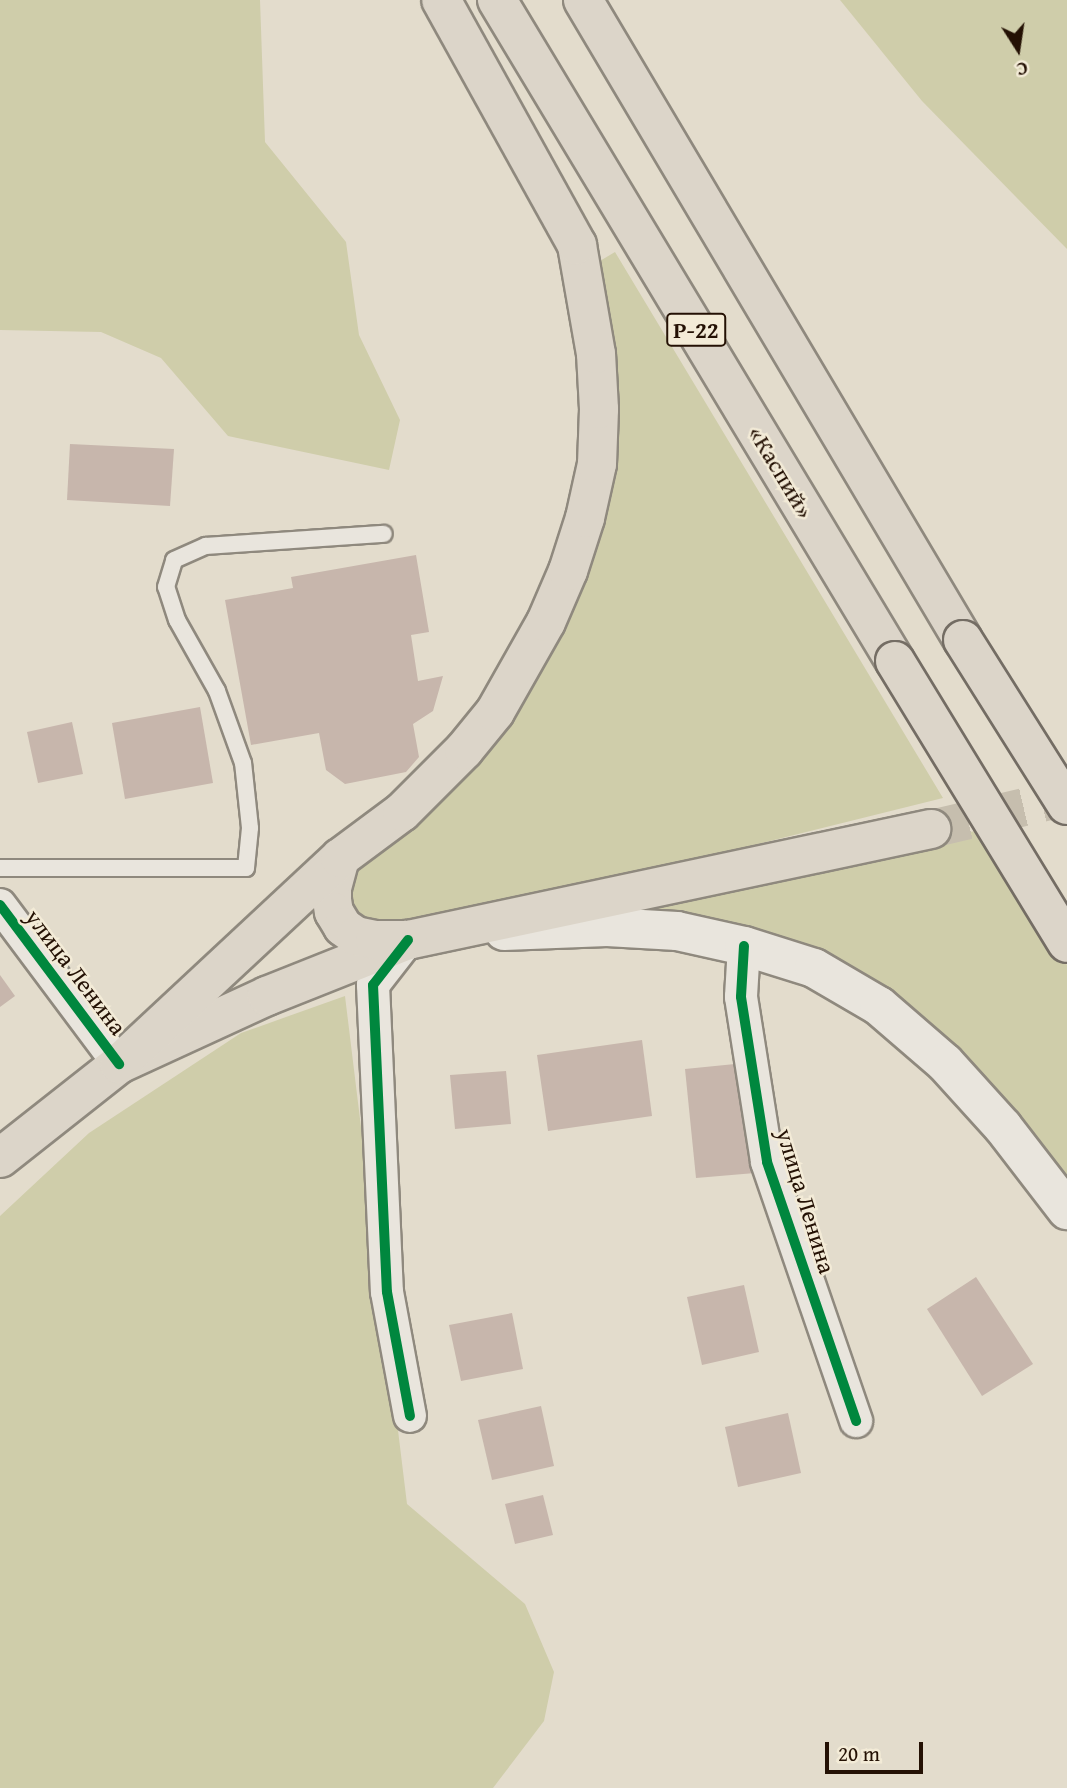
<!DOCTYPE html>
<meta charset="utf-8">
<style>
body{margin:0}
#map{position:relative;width:1067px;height:1788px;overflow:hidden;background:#e3dccc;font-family:"Gentium Book Plus",serif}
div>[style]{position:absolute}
.green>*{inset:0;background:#cfcdaa}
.building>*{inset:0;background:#c7b6ac}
.primary-tunnel>*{height:38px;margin-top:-19px;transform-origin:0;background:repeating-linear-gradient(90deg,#c6beae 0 38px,transparent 0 57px)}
.roads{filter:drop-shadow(2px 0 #8f897e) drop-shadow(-2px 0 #8f897e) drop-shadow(0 2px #8f897e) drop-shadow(0 -2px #8f897e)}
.lane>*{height:16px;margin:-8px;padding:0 8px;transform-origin:8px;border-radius:8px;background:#e9e5dd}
.street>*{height:32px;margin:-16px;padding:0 16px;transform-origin:16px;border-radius:16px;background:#e9e5dd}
.secondary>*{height:38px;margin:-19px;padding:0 19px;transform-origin:19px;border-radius:19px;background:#e9e5dd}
.primary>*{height:38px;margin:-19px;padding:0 19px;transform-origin:19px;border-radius:19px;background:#dcd5c9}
.highway>*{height:38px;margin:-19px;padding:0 19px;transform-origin:19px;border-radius:19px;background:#dcd5c9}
.bridges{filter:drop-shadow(2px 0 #746d64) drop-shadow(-2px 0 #746d64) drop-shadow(0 2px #746d64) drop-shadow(0 -2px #746d64)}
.highway-bridge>*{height:38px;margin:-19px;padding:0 19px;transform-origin:19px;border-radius:19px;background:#dcd5c9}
.cycleway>*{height:10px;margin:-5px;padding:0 5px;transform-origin:5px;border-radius:5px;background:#00873e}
span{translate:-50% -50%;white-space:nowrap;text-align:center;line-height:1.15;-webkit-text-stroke:5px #f3ebd7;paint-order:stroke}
.shield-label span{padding:2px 5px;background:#f3ebd7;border:2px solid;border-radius:5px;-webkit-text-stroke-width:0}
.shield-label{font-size:23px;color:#241104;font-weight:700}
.street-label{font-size:24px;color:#241104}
.north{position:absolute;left:983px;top:14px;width:70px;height:70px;-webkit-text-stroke:5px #f3ebd7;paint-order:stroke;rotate:168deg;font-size:19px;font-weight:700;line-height:28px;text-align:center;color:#241104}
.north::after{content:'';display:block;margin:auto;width:24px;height:32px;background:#241104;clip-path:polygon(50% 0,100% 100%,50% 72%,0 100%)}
.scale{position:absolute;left:825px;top:1742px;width:98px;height:32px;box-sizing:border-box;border:4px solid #241104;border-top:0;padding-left:9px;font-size:21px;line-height:24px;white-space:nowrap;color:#241104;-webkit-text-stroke:5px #f3ebd7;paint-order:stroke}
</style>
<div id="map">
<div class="green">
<i style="clip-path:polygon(0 0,260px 0,265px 142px,346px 242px,359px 335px,400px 420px,389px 470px,228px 436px,161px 358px,101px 332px,0 330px)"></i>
<i style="clip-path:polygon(840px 0,1067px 0,1067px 249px,922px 101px)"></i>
<i style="clip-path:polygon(615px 252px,943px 798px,401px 933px,368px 932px,343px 902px,350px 859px,430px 798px,580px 550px,588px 268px)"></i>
<i style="clip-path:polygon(975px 831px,1067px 965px,1067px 1194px,885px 998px,554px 921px)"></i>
<i style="clip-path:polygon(345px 996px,407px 1504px,525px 1604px,554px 1672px,544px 1721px,493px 1788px,0 1788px,0 1216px,89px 1133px,241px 1033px)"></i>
</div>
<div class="building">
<i style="clip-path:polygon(70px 444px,174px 449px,170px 506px,67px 500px)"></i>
<i style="clip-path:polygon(416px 555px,429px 632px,411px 635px,418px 681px,443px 676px,433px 711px,413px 724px,419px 757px,406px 772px,345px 784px,326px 770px,319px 733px,251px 745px,225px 600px,293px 588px,291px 577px)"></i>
<i style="clip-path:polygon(200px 707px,213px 783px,125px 799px,112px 723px)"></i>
<i style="clip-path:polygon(72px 722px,83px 774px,38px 783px,27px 732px)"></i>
<i style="clip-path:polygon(0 975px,15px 996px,0 1007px)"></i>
<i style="clip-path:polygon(642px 1040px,652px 1116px,548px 1131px,537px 1055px)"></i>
<i style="clip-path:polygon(745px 1063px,755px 1173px,696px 1178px,685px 1069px)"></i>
<i style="clip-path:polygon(506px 1071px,511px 1124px,455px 1129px,450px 1075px)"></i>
<i style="clip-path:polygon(976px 1277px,1033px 1364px,982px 1396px,927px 1309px)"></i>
<i style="clip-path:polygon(744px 1285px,759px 1352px,702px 1365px,687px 1297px)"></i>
<i style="clip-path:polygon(512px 1313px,523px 1369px,461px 1381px,449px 1325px)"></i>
<i style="clip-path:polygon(541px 1406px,554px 1466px,492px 1480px,478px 1420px)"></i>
<i style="clip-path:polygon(788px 1413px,801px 1473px,738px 1487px,725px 1427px)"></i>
<i style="clip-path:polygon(543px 1495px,553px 1535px,515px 1544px,505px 1504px)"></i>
</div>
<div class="primary-tunnel">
<i style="left:931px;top:829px;width:140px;rotate:-13.2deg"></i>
</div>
<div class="roads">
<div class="lane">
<i style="left:0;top:868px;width:246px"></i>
<i style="left:246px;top:868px;width:40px;rotate:-84.3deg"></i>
<i style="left:250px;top:828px;width:65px;rotate:-96.1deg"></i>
<i style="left:243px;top:763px;width:77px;rotate:-109.9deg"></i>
<i style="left:217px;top:691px;width:81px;rotate:-119.4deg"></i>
<i style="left:177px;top:620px;width:35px;rotate:-108deg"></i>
<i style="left:166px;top:587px;width:28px;rotate:-73deg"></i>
<i style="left:174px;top:560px;width:35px;rotate:-24deg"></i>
<i style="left:206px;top:546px;width:178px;rotate:-3.9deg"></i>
</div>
<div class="street">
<i style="left:0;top:905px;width:199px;rotate:53.2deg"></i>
<i style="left:408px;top:940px;width:57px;rotate:127.9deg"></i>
<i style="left:373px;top:985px;width:307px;rotate:87.4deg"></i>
<i style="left:387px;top:1292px;width:126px;rotate:79.5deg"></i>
<i style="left:744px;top:946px;width:51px;rotate:93.4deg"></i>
<i style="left:741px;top:997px;width:167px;rotate:81deg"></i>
<i style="left:767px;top:1162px;width:274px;rotate:71deg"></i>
</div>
<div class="secondary">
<i style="left:504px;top:931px;width:103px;rotate:-2.2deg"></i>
<i style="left:607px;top:927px;width:70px;rotate:3.3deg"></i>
<i style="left:677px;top:931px;width:69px;rotate:12.6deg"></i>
<i style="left:744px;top:946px;width:73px;rotate:17.4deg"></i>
<i style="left:814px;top:968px;width:75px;rotate:30.3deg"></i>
<i style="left:879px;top:1006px;width:87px;rotate:40.8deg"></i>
<i style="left:945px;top:1063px;width:86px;rotate:47.8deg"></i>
<i style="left:1003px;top:1127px;width:105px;rotate:52.4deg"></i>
</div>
<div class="primary">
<i style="left:0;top:1158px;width:152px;rotate:-38.3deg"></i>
<i style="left:119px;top:1064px;width:163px;rotate:-24.7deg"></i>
<i style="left:267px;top:996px;width:152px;rotate:-21.7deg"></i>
<i style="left:408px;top:940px;width:535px;rotate:-11.98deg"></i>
</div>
<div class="highway">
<i style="left:497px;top:0;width:772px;rotate:58.95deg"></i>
<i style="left:583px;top:0;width:744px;rotate:59.3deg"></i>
<i style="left:340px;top:858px;width:30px;rotate:105deg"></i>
<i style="left:332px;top:887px;width:13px;rotate:90deg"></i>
<i style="left:332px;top:900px;width:12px;rotate:81deg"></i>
<i style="left:334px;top:912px;width:17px;rotate:59deg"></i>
<i style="left:343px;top:927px;width:16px;rotate:35deg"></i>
<i style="left:356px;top:936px;width:19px;rotate:12deg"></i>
<i style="left:375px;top:940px;width:33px"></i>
<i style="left:119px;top:1064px;width:302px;rotate:-43deg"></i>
<i style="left:340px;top:858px;width:77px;rotate:-36.6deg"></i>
<i style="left:402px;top:812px;width:88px;rotate:-45deg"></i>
<i style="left:464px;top:750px;width:49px;rotate:-50.8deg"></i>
<i style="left:495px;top:712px;width:103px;rotate:-60.5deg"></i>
<i style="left:546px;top:622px;width:56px;rotate:-66.7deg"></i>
<i style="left:568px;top:571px;width:56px;rotate:-72.2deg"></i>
<i style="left:585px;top:518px;width:55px;rotate:-77.5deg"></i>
<i style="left:597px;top:464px;width:55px;rotate:-87.9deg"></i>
<i style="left:599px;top:409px;width:55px;rotate:-93.1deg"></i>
<i style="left:596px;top:354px;width:111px;rotate:-99.9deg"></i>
<i style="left:577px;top:245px;width:280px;rotate:-119deg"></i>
</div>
</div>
<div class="bridges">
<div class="highway-bridge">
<i style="left:963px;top:640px;width:195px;rotate:57.8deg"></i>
<i style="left:895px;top:661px;width:330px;rotate:58.6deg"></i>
</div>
</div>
<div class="cycleway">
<i style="left:0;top:905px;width:199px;rotate:53.2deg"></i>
<i style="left:408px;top:940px;width:57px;rotate:127.9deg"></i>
<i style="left:373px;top:985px;width:307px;rotate:87.4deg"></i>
<i style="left:387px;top:1292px;width:126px;rotate:79.5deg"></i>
<i style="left:744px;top:946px;width:51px;rotate:93.4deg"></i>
<i style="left:741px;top:997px;width:167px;rotate:81deg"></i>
<i style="left:767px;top:1162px;width:274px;rotate:71deg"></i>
</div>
<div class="shield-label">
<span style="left:696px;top:330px">Р-22</span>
</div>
<div class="street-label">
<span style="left:781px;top:472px;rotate:59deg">«Каспий»</span>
<span style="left:76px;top:972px;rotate:53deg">улица Ленина</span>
<span style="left:806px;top:1201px;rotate:73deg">улица Ленина</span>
</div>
<div class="north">С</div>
<div class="scale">20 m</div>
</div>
